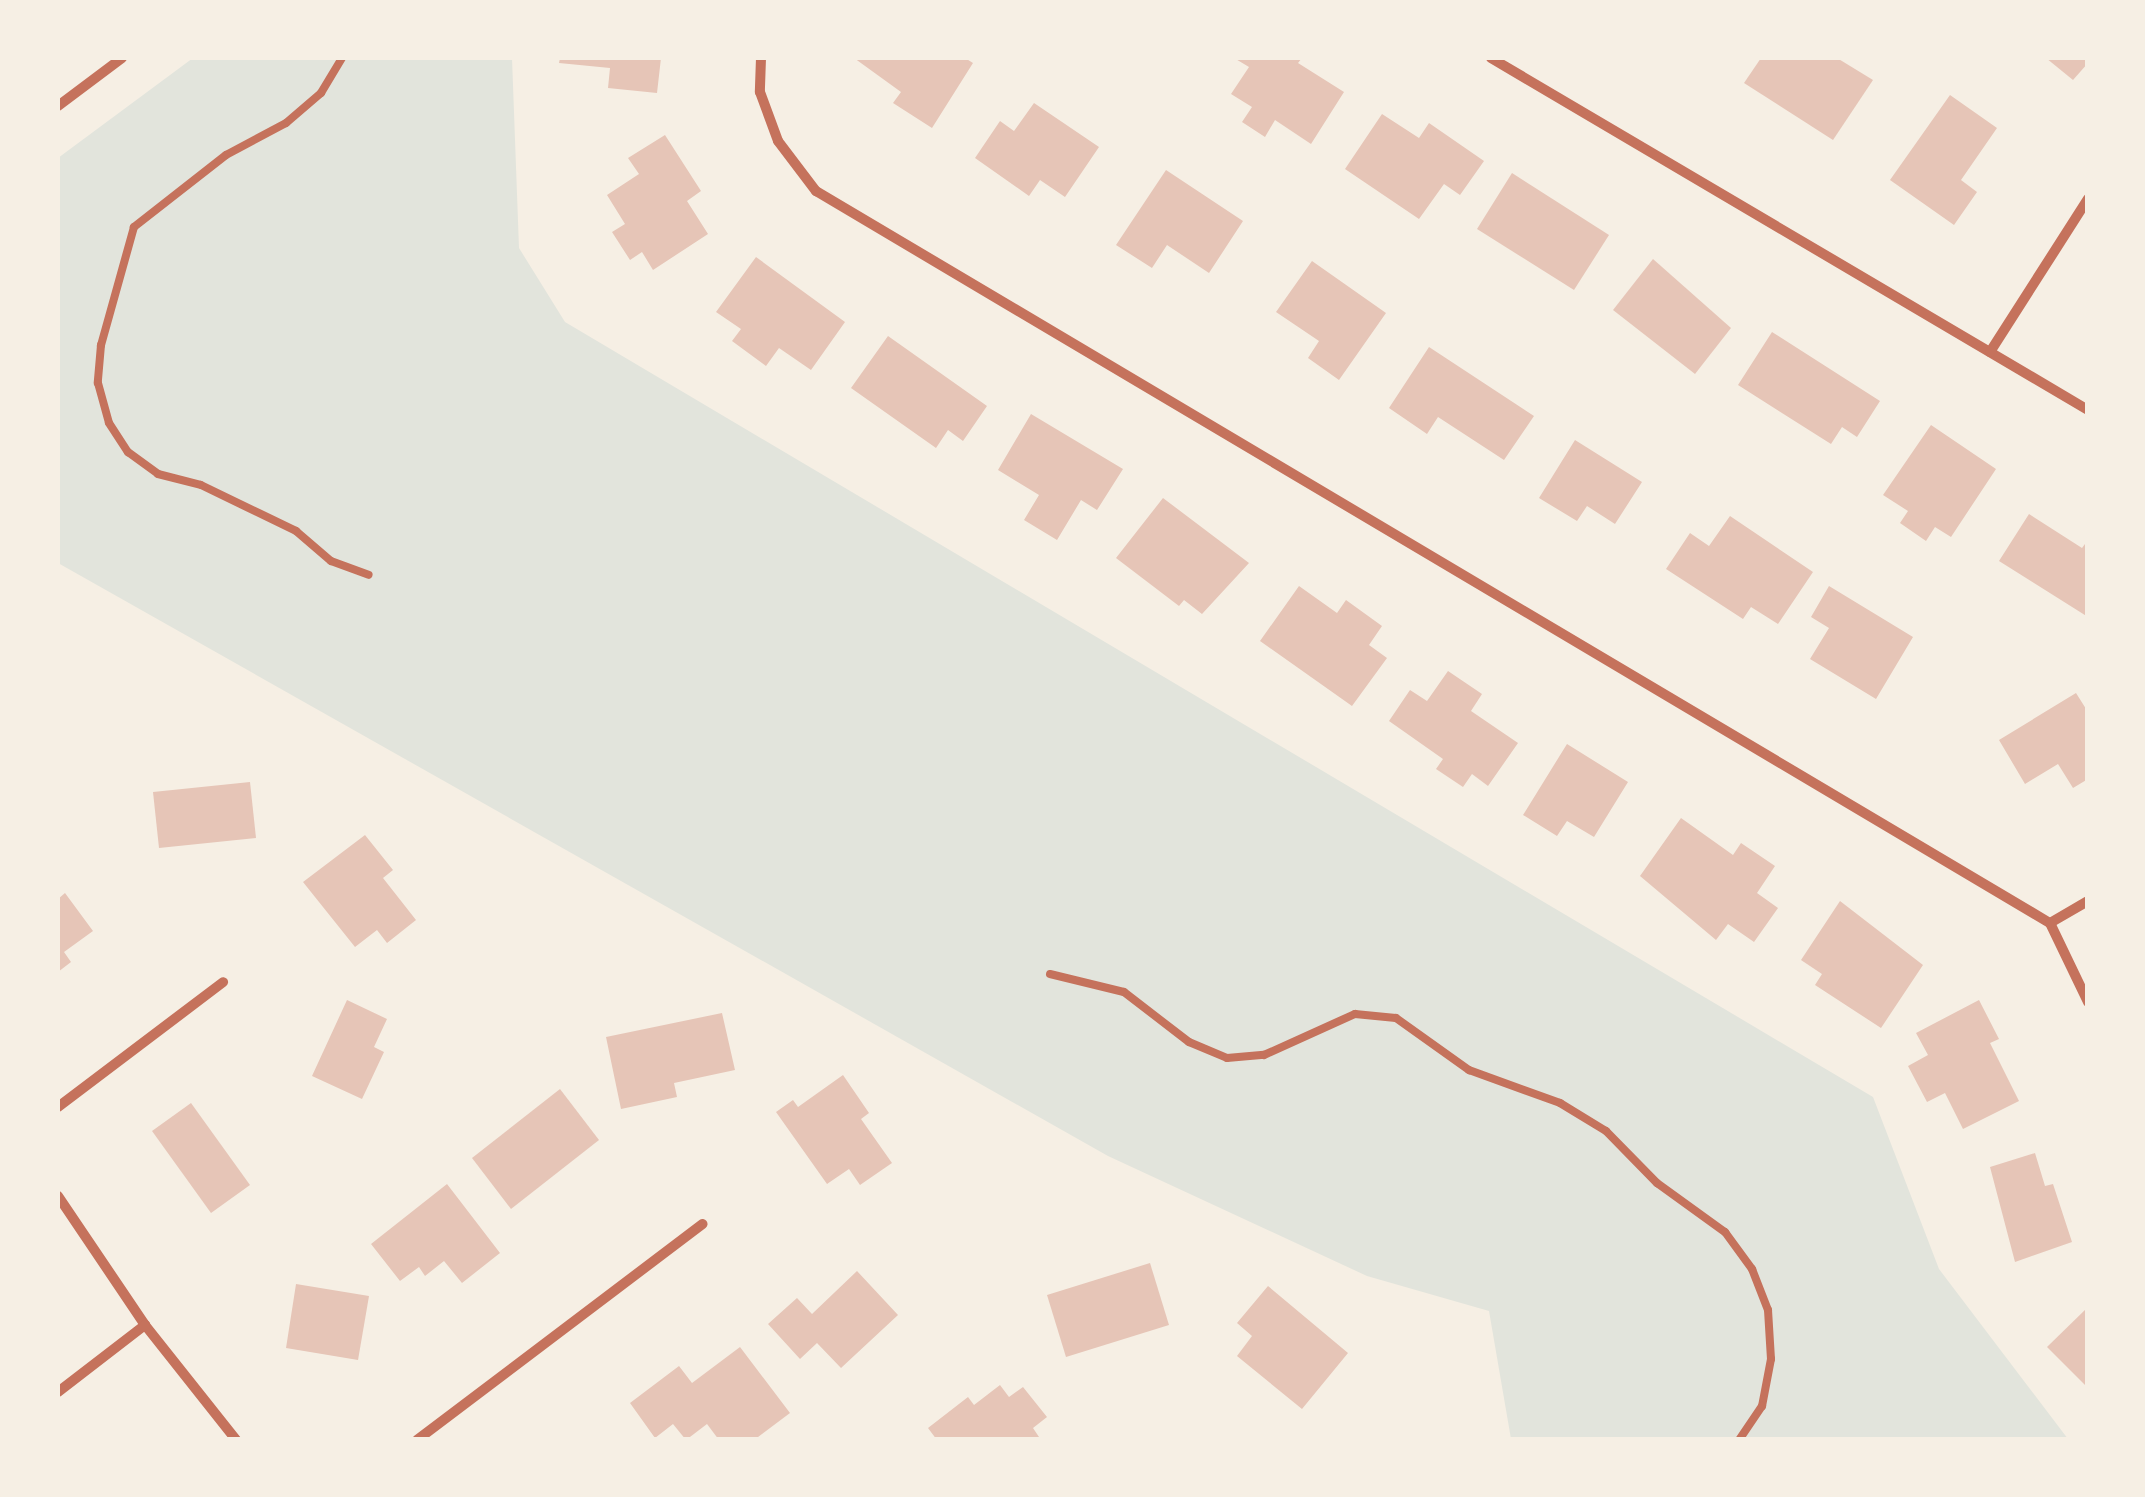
<!DOCTYPE html>
<style>
body{margin:0}
#map{position:relative;width:2145px;height:1497px;overflow:hidden;background:#f6efe4;font-family:Jost,sans-serif}
div>[style]{position:absolute}
.green>*{inset:0;background:#e2e4dc}
.building>*{inset:0;background:#e6c5b7}
.service>*{height:8px;margin:-4px;padding:0 4px;transform-origin:4px;border-radius:4px;background:#c5725c}
.minor>*{height:10px;margin:-5px;padding:0 5px;transform-origin:5px;border-radius:5px;background:#c5725c}
span{translate:-50% -50%;white-space:nowrap;text-align:center;line-height:1.15;-webkit-text-stroke:9px #f6efe4;paint-order:stroke}
.frame{position:absolute;inset:0;border:60px solid #f6efe4;pointer-events:none}
</style>
<div id="map">
<div class="green">
<i style="clip-path:polygon(193px 58px,512px 58px,519px 248px,565px 322px,1873px 1097px,1939px 1269px,2068px 1439px,1511px 1439px,1489px 1311px,1367px 1276px,1108px 1156px,58px 563px,58px 158px)"></i>
</div>
<div class="building">
<i style="clip-path:polygon(560px 58px,661px 58px,657px 93px,608px 88px,610px 68px,559px 63px)"></i>
<i style="clip-path:polygon(854px 58px,965px 58px,973px 63px,932px 128px,893px 103px,901px 92px)"></i>
<i style="clip-path:polygon(1234px 58px,1302px 58px,1298px 63px,1344px 92px,1311px 144px,1275px 120px,1265px 137px,1242px 122px,1252px 107px,1231px 94px,1249px 67px)"></i>
<i style="clip-path:polygon(1761px 58px,1837px 58px,1873px 80px,1833px 140px,1744px 83px)"></i>
<i style="clip-path:polygon(2046px 58px,2088px 58px,2088px 63px,2073px 80px)"></i>
<i style="clip-path:polygon(1950px 95px,1997px 128px,1961px 180px,1977px 192px,1954px 225px,1890px 180px)"></i>
<i style="clip-path:polygon(1034px 103px,1099px 147px,1065px 197px,1040px 180px,1029px 196px,975px 158px,1000px 121px,1014px 131px)"></i>
<i style="clip-path:polygon(1382px 114px,1419px 138px,1429px 123px,1484px 161px,1460px 195px,1444px 184px,1419px 219px,1345px 169px)"></i>
<i style="clip-path:polygon(665px 135px,701px 191px,687px 201px,708px 234px,653px 270px,642px 252px,630px 260px,612px 232px,625px 224px,607px 195px,639px 174px,628px 158px)"></i>
<i style="clip-path:polygon(1166px 170px,1243px 221px,1209px 273px,1167px 245px,1152px 268px,1116px 245px)"></i>
<i style="clip-path:polygon(1512px 173px,1609px 235px,1574px 290px,1477px 229px)"></i>
<i style="clip-path:polygon(756px 257px,845px 322px,811px 370px,779px 348px,766px 366px,732px 341px,741px 329px,716px 312px)"></i>
<i style="clip-path:polygon(1653px 259px,1731px 328px,1695px 374px,1613px 310px)"></i>
<i style="clip-path:polygon(1312px 261px,1386px 313px,1339px 380px,1308px 358px,1319px 341px,1276px 312px)"></i>
<i style="clip-path:polygon(1772px 332px,1880px 401px,1857px 437px,1842px 427px,1831px 444px,1738px 385px)"></i>
<i style="clip-path:polygon(888px 336px,987px 406px,963px 441px,948px 430px,936px 448px,851px 388px)"></i>
<i style="clip-path:polygon(1429px 347px,1534px 416px,1504px 460px,1438px 417px,1427px 434px,1389px 408px)"></i>
<i style="clip-path:polygon(1031px 414px,1123px 469px,1097px 510px,1081px 500px,1057px 540px,1024px 520px,1039px 495px,998px 470px)"></i>
<i style="clip-path:polygon(1931px 425px,1996px 469px,1951px 537px,1935px 527px,1926px 541px,1900px 523px,1908px 511px,1883px 495px)"></i>
<i style="clip-path:polygon(1575px 440px,1642px 482px,1615px 524px,1587px 506px,1577px 521px,1539px 498px)"></i>
<i style="clip-path:polygon(1163px 498px,1249px 563px,1202px 614px,1184px 600px,1179px 606px,1116px 558px)"></i>
<i style="clip-path:polygon(2029px 514px,2082px 548px,2088px 540px,2088px 617px,1999px 561px)"></i>
<i style="clip-path:polygon(1730px 516px,1813px 572px,1778px 624px,1751px 607px,1743px 619px,1666px 569px,1690px 533px,1709px 546px)"></i>
<i style="clip-path:polygon(1299px 586px,1337px 613px,1346px 600px,1382px 626px,1369px 645px,1387px 658px,1352px 706px,1260px 641px)"></i>
<i style="clip-path:polygon(1829px 586px,1913px 637px,1876px 699px,1810px 659px,1829px 628px,1811px 617px)"></i>
<i style="clip-path:polygon(1448px 671px,1482px 694px,1471px 711px,1518px 743px,1488px 786px,1472px 774px,1463px 787px,1436px 769px,1443px 759px,1389px 721px,1410px 690px,1427px 701px)"></i>
<i style="clip-path:polygon(2076px 693px,2088px 712px,2088px 779px,2073px 788px,2058px 764px,2025px 784px,1999px 740px)"></i>
<i style="clip-path:polygon(1567px 744px,1628px 782px,1594px 837px,1567px 821px,1557px 836px,1523px 815px)"></i>
<i style="clip-path:polygon(250px 782px,256px 838px,159px 848px,153px 792px)"></i>
<i style="clip-path:polygon(1681px 818px,1733px 855px,1741px 843px,1775px 866px,1757px 893px,1778px 908px,1754px 942px,1728px 924px,1716px 940px,1640px 876px)"></i>
<i style="clip-path:polygon(365px 835px,393px 870px,383px 878px,416px 920px,387px 943px,377px 930px,355px 947px,303px 882px)"></i>
<i style="clip-path:polygon(65px 893px,93px 931px,64px 952px,71px 962px,58px 972px,58px 899px)"></i>
<i style="clip-path:polygon(1840px 901px,1923px 965px,1881px 1028px,1815px 985px,1822px 974px,1801px 960px)"></i>
<i style="clip-path:polygon(347px 1000px,387px 1019px,374px 1047px,384px 1052px,362px 1099px,312px 1076px)"></i>
<i style="clip-path:polygon(1979px 1000px,1999px 1039px,1990px 1043px,2019px 1101px,1963px 1129px,1945px 1093px,1927px 1102px,1908px 1066px,1928px 1055px,1916px 1033px)"></i>
<i style="clip-path:polygon(722px 1013px,735px 1070px,674px 1083px,677px 1097px,621px 1109px,606px 1037px)"></i>
<i style="clip-path:polygon(843px 1075px,869px 1113px,861px 1119px,892px 1163px,860px 1185px,849px 1169px,827px 1184px,776px 1112px,793px 1100px,798px 1107px)"></i>
<i style="clip-path:polygon(560px 1089px,599px 1140px,511px 1209px,472px 1158px)"></i>
<i style="clip-path:polygon(191px 1103px,250px 1185px,211px 1213px,152px 1131px)"></i>
<i style="clip-path:polygon(2035px 1153px,2045px 1186px,2053px 1184px,2072px 1242px,2015px 1262px,1990px 1167px)"></i>
<i style="clip-path:polygon(447px 1184px,500px 1253px,462px 1283px,444px 1261px,425px 1276px,419px 1267px,400px 1281px,371px 1244px)"></i>
<i style="clip-path:polygon(1150px 1263px,1169px 1325px,1066px 1357px,1047px 1295px)"></i>
<i style="clip-path:polygon(857px 1271px,898px 1315px,841px 1368px,817px 1343px,800px 1359px,768px 1324px,797px 1298px,812px 1314px)"></i>
<i style="clip-path:polygon(296px 1284px,369px 1296px,358px 1360px,286px 1348px)"></i>
<i style="clip-path:polygon(1268px 1286px,1348px 1353px,1302px 1409px,1237px 1356px,1252px 1336px,1237px 1323px)"></i>
<i style="clip-path:polygon(2088px 1307px,2088px 1382px,2085px 1385px,2047px 1347px)"></i>
<i style="clip-path:polygon(740px 1347px,790px 1413px,754px 1440px,719px 1440px,707px 1424px,686px 1440px,673px 1424px,655px 1438px,630px 1403px,679px 1366px,692px 1383px)"></i>
<i style="clip-path:polygon(1000px 1385px,1009px 1397px,1023px 1387px,1047px 1417px,1033px 1428px,1041px 1440px,937px 1440px,928px 1428px,968px 1397px,974px 1405px)"></i>
</div>
<div class="service">
<i style="left:342px;top:58px;width:41px;rotate:121deg"></i>
<i style="left:321px;top:93px;width:46px;rotate:139.4deg"></i>
<i style="left:286px;top:123px;width:68px;rotate:151.9deg"></i>
<i style="left:226px;top:155px;width:117px;rotate:142deg"></i>
<i style="left:134px;top:227px;width:123px;rotate:105.6deg"></i>
<i style="left:101px;top:345px;width:38px;rotate:95deg"></i>
<i style="left:98px;top:383px;width:41px;rotate:74.6deg"></i>
<i style="left:109px;top:423px;width:35px;rotate:57deg"></i>
<i style="left:128px;top:452px;width:37px;rotate:36deg"></i>
<i style="left:158px;top:474px;width:44px;rotate:14.3deg"></i>
<i style="left:201px;top:485px;width:106px;rotate:25.8deg"></i>
<i style="left:296px;top:531px;width:46px;rotate:40.6deg"></i>
<i style="left:331px;top:561px;width:40px;rotate:20.2deg"></i>
<i style="left:1050px;top:974px;width:76px;rotate:13.7deg"></i>
<i style="left:1124px;top:992px;width:82px;rotate:37.6deg"></i>
<i style="left:1189px;top:1042px;width:41px;rotate:22.8deg"></i>
<i style="left:1227px;top:1058px;width:37px;rotate:-5deg"></i>
<i style="left:1264px;top:1055px;width:100px;rotate:-24.3deg"></i>
<i style="left:1355px;top:1014px;width:41px;rotate:5.6deg"></i>
<i style="left:1396px;top:1018px;width:90px;rotate:35.5deg"></i>
<i style="left:1469px;top:1070px;width:97px;rotate:19.9deg"></i>
<i style="left:1560px;top:1103px;width:54px;rotate:31.3deg"></i>
<i style="left:1606px;top:1131px;width:73px;rotate:45.6deg"></i>
<i style="left:1657px;top:1183px;width:84px;rotate:35.8deg"></i>
<i style="left:1725px;top:1232px;width:46px;rotate:53.9deg"></i>
<i style="left:1752px;top:1269px;width:44px;rotate:68.7deg"></i>
<i style="left:1768px;top:1310px;width:49px;rotate:86.5deg"></i>
<i style="left:1771px;top:1359px;width:48px;rotate:100.8deg"></i>
<i style="left:1762px;top:1406px;width:41px;rotate:124.1deg"></i>
</div>
<div class="minor">
<i style="left:761px;top:58px;width:34px;rotate:92deg"></i>
<i style="left:760px;top:92px;width:52px;rotate:69.8deg"></i>
<i style="left:778px;top:141px;width:63px;rotate:52.8deg"></i>
<i style="left:816px;top:191px;width:1435px;rotate:30.68deg"></i>
<i style="left:1491px;top:58px;width:693px;rotate:30.52deg"></i>
<i style="left:58px;top:106px;width:80px;rotate:-36.9deg"></i>
<i style="left:1990px;top:352px;width:182px;rotate:-57.4deg"></i>
<i style="left:2050px;top:923px;width:88px;rotate:64.3deg"></i>
<i style="left:2050px;top:923px;width:44px;rotate:-30.1deg"></i>
<i style="left:58px;top:1107px;width:207px;rotate:-37.1deg"></i>
<i style="left:58px;top:1196px;width:156px;rotate:56deg"></i>
<i style="left:145px;top:1325px;width:147px;rotate:51.6deg"></i>
<i style="left:58px;top:1392px;width:110px;rotate:-37.6deg"></i>
<i style="left:417px;top:1440px;width:358px;rotate:-37.1deg"></i>
</div>
<div class="frame"></div>
</div>
